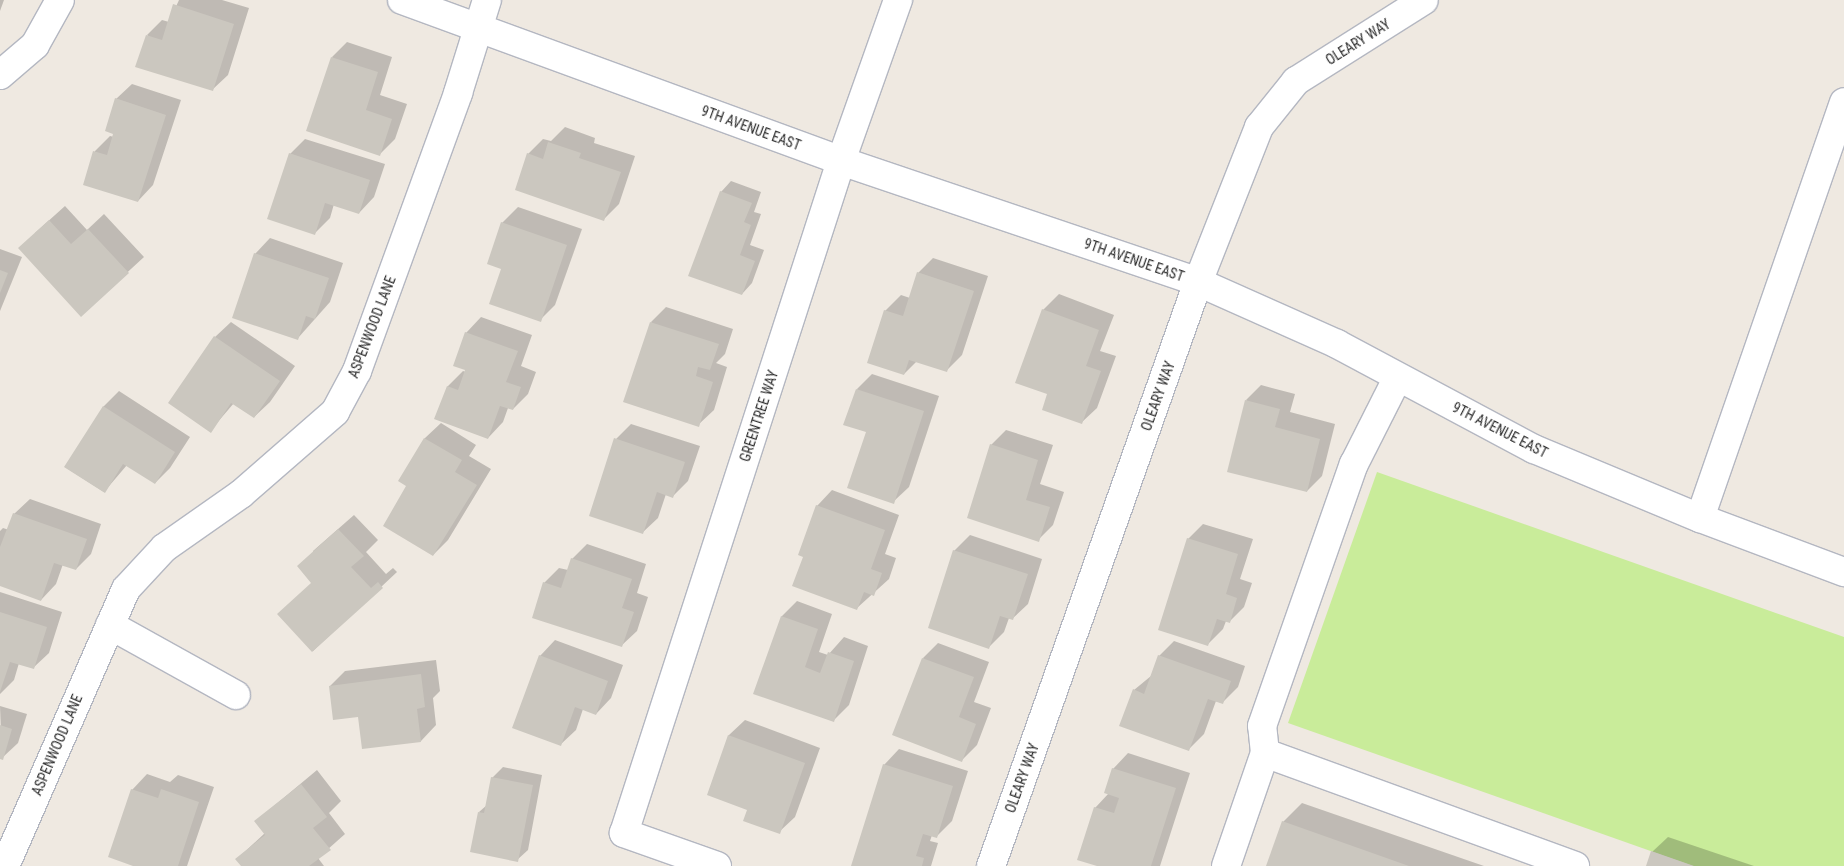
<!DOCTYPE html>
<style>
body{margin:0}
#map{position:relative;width:1844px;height:866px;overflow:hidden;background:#efe9e1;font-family:"Roboto Condensed",sans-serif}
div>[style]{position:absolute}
.pitch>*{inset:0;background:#c9ec9a}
.shadow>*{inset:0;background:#0003}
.building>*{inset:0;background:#cbc7bf}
.roads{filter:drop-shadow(1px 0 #b4b7c1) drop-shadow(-1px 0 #b4b7c1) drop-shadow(0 1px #b4b7c1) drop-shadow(0 -1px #b4b7c1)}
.minor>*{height:28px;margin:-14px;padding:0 14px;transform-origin:14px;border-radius:14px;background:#fff}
span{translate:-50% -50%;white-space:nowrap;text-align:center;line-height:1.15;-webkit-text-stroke:4px #fff;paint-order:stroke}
.street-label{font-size:14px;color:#2e2e2e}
</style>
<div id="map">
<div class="pitch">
<i style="clip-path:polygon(1377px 472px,1844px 637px,1844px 866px,1693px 866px,1288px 723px)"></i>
</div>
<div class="shadow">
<i style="clip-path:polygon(0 0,4px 0,0 11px)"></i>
<i style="clip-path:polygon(179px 0,222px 0,249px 8px,228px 75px,212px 90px,147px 35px,162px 20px,169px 22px)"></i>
<i style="clip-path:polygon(347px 42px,392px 57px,380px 95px,407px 104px,395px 139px,380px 154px,332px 57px)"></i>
<i style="clip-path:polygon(132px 84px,181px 100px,153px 185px,138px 201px,84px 184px,95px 151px,110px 136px,114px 137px,116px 99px)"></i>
<i style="clip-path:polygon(565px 127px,595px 138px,594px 143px,635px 156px,619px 204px,604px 219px,528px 154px,543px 139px,551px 141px)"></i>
<i style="clip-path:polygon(305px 139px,385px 164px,374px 197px,359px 213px,334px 204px,330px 218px,315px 233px,290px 154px)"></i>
<i style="clip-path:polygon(731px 181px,761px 192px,754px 212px,761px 214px,750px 245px,764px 250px,752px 283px,742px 294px,721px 192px)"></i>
<i style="clip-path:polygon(65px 206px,87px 230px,104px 214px,144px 257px,81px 315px,35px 233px)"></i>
<i style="clip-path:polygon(518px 207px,582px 229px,555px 305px,540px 320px,503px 268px,502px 223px)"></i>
<i style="clip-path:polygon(270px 238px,343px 263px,330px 302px,298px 338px,255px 254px)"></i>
<i style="clip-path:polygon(0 249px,22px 257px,0 311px)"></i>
<i style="clip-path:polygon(933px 258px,988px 276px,962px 355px,947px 370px,917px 361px,904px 374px,885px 311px,901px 295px,910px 298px,918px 273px)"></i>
<i style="clip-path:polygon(1059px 294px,1114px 315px,1100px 351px,1116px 356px,1097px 408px,1081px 423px,1049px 394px,1043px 310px)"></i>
<i style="clip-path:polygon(666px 307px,733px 329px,725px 354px,716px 363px,727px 367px,714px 410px,698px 425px,651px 322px)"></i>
<i style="clip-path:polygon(481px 317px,532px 335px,521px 366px,536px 372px,528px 394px,513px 409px,508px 408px,503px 422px,488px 438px,436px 419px,448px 386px,463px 371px,466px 372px,466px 333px)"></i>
<i style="clip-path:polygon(231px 322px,295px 366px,270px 402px,254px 417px,234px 403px,210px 431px,170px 403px,215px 337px)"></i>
<i style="clip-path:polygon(872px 374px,939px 396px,909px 487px,893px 502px,857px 389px)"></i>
<i style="clip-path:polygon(1261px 385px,1295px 394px,1290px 412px,1335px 424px,1322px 476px,1307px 491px,1246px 400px)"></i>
<i style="clip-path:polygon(119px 391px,190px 437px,170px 468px,155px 483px,127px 465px,104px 492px,65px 467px,104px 406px)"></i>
<i style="clip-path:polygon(441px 423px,476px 445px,469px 456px,491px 469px,448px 540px,433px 555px,408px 486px,400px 481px,425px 438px)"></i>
<i style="clip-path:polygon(631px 424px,700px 446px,688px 481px,673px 496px,666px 494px,658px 518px,642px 533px,616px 439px)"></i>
<i style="clip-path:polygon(1006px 430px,1053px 445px,1040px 484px,1064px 492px,1053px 525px,1038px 540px,991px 445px)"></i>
<i style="clip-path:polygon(832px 490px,899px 515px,885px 554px,896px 558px,889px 579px,857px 608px,804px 556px,817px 506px)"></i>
<i style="clip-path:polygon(30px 499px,101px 524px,91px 554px,76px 569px,63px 564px,56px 584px,41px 600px,0 574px,0 531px,3px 528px,9px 530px,14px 514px)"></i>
<i style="clip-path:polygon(354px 515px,378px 540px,366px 552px,386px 574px,393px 568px,397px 572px,313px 651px,313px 551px)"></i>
<i style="clip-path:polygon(1203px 524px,1253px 539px,1240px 579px,1252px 583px,1244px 607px,1229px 622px,1226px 621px,1223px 629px,1208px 644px,1188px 539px)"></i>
<i style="clip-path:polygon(970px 535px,1042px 559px,1028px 604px,1012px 619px,1009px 618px,1004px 632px,989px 647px,954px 551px)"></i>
<i style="clip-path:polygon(587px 544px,646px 564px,637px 593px,648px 597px,637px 631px,621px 646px,544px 583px,559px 568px,568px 570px,572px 559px)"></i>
<i style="clip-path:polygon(0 592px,62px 612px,49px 653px,33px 668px,19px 663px,14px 680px,0 694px)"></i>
<i style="clip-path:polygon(797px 601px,832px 614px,819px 652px,828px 655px,844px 637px,868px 646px,849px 705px,833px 721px,755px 693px,782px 616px)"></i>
<i style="clip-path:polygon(555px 640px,623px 665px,611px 698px,596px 714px,583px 709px,576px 730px,560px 745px,540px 656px)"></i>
<i style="clip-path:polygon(1174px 641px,1245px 666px,1238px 687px,1222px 703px,1216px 701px,1204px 734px,1189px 749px,1134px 690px,1151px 676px,1159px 656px)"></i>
<i style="clip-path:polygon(938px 643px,989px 662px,974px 702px,991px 708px,977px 745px,962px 760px,923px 658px)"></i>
<i style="clip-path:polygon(436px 660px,440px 691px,433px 698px,436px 725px,421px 741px,359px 715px,330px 686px,345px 671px)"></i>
<i style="clip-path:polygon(0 706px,27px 714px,18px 743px,2px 758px)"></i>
<i style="clip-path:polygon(745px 720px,820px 748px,795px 817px,779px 832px,748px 809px,708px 794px,729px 735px)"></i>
<i style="clip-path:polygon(899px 749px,968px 771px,952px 821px,936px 837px,932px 835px,930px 841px,938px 843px,931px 866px,852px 866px,884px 765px)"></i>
<i style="clip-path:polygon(1128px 753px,1190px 773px,1160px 866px,1102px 866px,1095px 808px,1109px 793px,1113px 769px)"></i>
<i style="clip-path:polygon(503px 767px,542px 775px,528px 850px,517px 860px,479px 812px,487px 805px,492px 778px)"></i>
<i style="clip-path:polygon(317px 770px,341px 801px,329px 813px,345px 834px,318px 858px,324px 866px,243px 866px,237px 859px,265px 833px,256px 821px)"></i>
<i style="clip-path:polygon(147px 774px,170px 782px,178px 775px,214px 787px,187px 866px,136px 866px,132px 790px)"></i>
<i style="clip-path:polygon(1302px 803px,1484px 866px,1268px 866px,1283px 822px)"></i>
<i style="clip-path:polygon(1668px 837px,1754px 866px,1648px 866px,1652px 852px)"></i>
</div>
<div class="building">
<i style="clip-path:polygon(173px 4px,234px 24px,213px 91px,135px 67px,146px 35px,162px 40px)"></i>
<i style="clip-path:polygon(331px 57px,378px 72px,366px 110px,392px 119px,380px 156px,306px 131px)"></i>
<i style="clip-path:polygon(115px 98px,166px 115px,138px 202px,83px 185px,93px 151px,107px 155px,113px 134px,105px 131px)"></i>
<i style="clip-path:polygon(548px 142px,581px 153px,579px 158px,621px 172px,604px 221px,515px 190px,527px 153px,543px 159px)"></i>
<i style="clip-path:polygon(289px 153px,370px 180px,359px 214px,325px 203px,315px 235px,267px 219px)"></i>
<i style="clip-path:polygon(720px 191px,752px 203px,744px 222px,751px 225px,740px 255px,755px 261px,742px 295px,688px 276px)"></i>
<i style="clip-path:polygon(49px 220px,71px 244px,88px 229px,129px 273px,81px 317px,18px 248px)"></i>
<i style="clip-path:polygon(501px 222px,567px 245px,541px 322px,489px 304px,501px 269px,487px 264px)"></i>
<i style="clip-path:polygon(254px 253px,329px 278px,315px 319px,306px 316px,298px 340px,232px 318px)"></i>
<i style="clip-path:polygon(0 270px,8px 273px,0 293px)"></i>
<i style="clip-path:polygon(917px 272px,974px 291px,947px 372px,909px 360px,904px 375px,867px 363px,884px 310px,903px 316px)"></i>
<i style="clip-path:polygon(1042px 309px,1099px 330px,1086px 366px,1101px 371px,1082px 424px,1042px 410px,1047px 394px,1015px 383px)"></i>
<i style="clip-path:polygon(650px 322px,719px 344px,710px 370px,698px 367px,696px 376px,713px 382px,699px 427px,623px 402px)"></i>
<i style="clip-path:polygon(465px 332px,518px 351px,506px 382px,521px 387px,513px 410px,500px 406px,488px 439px,434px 419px,447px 386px,458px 390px,465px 370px,453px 366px)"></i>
<i style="clip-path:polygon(214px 336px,280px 381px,254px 418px,231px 403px,211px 433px,168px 403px)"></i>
<i style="clip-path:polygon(856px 389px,924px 411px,894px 504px,847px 488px,866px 432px,843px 425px)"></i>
<i style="clip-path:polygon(1245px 400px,1280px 409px,1275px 427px,1320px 439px,1307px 492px,1227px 472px)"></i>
<i style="clip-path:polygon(103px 406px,175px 452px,155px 484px,123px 464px,105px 493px,64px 467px)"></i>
<i style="clip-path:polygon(424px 438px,462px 460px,455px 472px,477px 485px,433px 556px,383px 526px,406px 486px,398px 481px)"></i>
<i style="clip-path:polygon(614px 438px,685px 462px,673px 498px,657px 492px,643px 534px,589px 516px)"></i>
<i style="clip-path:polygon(990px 444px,1038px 460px,1026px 500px,1050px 507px,1039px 542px,967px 518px)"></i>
<i style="clip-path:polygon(816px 505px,885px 530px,871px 569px,882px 573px,874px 596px,864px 592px,857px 610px,792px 586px,803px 557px,798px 555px)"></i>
<i style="clip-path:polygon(13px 513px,87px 539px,76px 570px,54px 563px,41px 601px,0 586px,0 547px)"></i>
<i style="clip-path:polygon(338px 529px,364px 556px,351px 567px,371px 588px,378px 582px,383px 588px,312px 652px,277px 614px,311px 583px,297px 566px)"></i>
<i style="clip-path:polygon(1187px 538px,1238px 554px,1226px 594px,1237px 598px,1230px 623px,1217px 619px,1208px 646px,1158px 630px)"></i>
<i style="clip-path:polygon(953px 550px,1028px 574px,1013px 620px,1000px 616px,989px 649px,928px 628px)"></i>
<i style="clip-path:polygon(571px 558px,632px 579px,622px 608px,634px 612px,622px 647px,532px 618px,543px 582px,561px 588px)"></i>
<i style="clip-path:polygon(0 612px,47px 627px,34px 669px,10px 662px,0 692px)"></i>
<i style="clip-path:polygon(781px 616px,818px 629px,805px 667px,820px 673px,828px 652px,854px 661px,834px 722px,753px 694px)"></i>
<i style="clip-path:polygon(539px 655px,608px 681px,596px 715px,575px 707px,561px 746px,512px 728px)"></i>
<i style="clip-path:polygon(1158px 655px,1231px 681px,1223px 704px,1208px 699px,1189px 751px,1119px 726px,1133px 689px,1144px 694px)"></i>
<i style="clip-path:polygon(922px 658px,974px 677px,959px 717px,976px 724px,962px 762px,892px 735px)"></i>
<i style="clip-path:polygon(421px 674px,425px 707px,417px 709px,421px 742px,362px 749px,358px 717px,333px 720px,329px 686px)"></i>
<i style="clip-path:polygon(0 725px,12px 729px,3px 760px,0 759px)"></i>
<i style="clip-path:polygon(728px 735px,805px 763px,780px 834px,743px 821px,747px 810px,707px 795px)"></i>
<i style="clip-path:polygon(883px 764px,953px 786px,937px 838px,923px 834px,916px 856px,924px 858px,922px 866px,851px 866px)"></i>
<i style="clip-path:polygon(1112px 768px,1176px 788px,1151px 866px,1097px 866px,1077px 860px,1094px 807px,1114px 813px,1119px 798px,1104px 793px)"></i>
<i style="clip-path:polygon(491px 777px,533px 785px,518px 862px,470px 852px,478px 812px,484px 813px)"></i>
<i style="clip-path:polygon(301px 784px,327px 817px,313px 828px,331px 850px,309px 866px,241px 866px,235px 859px,265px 835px,254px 821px)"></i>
<i style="clip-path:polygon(131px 789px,158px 798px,161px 789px,199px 802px,178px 866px,133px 866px,108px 857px)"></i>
<i style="clip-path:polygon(1282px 821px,1409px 866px,1266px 866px)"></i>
<i style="clip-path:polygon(1651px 851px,1694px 866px,1646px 866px)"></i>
</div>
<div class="roads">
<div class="minor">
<i style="left:402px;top:0;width:468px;rotate:20.1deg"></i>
<i style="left:841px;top:161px;width:377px;rotate:18.7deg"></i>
<i style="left:1198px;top:282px;width:152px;rotate:24deg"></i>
<i style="left:1337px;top:344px;width:223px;rotate:28.1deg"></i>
<i style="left:1534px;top:449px;width:180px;rotate:22.6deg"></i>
<i style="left:1700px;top:518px;width:154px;rotate:20.6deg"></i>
<i style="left:0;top:75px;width:46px;rotate:-40.6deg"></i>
<i style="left:35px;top:45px;width:51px;rotate:-60.9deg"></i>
<i style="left:1700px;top:518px;width:440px;rotate:-70.9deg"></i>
<i style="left:110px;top:625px;width:144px;rotate:29.1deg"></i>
<i style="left:1265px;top:753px;width:27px;rotate:-96deg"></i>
<i style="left:1262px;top:726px;width:278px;rotate:-70.7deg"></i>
<i style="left:1354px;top:464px;width:97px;rotate:-63.2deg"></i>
<i style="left:5px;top:866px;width:302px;rotate:-66.4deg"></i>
<i style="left:126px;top:589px;width:56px;rotate:-47.2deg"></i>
<i style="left:164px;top:548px;width:94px;rotate:-35deg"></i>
<i style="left:241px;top:494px;width:125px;rotate:-41.1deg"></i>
<i style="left:335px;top:412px;width:47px;rotate:-61.8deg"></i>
<i style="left:357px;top:371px;width:296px;rotate:-70deg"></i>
<i style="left:458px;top:93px;width:97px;rotate:-72.7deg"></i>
<i style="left:717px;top:866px;width:99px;rotate:-160.5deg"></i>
<i style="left:624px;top:833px;width:706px;rotate:-72.1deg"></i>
<i style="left:841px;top:161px;width:171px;rotate:-70.5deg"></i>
<i style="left:991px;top:866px;width:620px;rotate:-70.48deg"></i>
<i style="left:1198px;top:282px;width:167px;rotate:-68.5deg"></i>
<i style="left:1259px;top:127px;width:59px;rotate:-51.2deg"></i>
<i style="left:1296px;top:81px;width:151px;rotate:-32.3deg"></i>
<i style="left:1226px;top:866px;width:120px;rotate:-71deg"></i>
<i style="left:1265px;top:753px;width:330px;rotate:20deg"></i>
</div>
</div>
<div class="street-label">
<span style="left:1358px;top:42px;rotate:-32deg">OLEARY WAY</span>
<span style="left:751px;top:128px;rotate:20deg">9TH AVENUE EAST</span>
<span style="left:1134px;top:260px;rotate:19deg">9TH AVENUE EAST</span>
<span style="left:372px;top:327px;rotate:-69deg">ASPENWOOD LANE</span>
<span style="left:1158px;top:396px;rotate:-70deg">OLEARY WAY</span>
<span style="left:759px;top:416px;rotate:-72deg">GREENTREE WAY</span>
<span style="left:1500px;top:430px;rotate:27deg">9TH AVENUE EAST</span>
<span style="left:57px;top:745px;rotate:-67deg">ASPENWOOD LANE</span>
<span style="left:1022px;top:778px;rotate:-70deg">OLEARY WAY</span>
</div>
</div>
